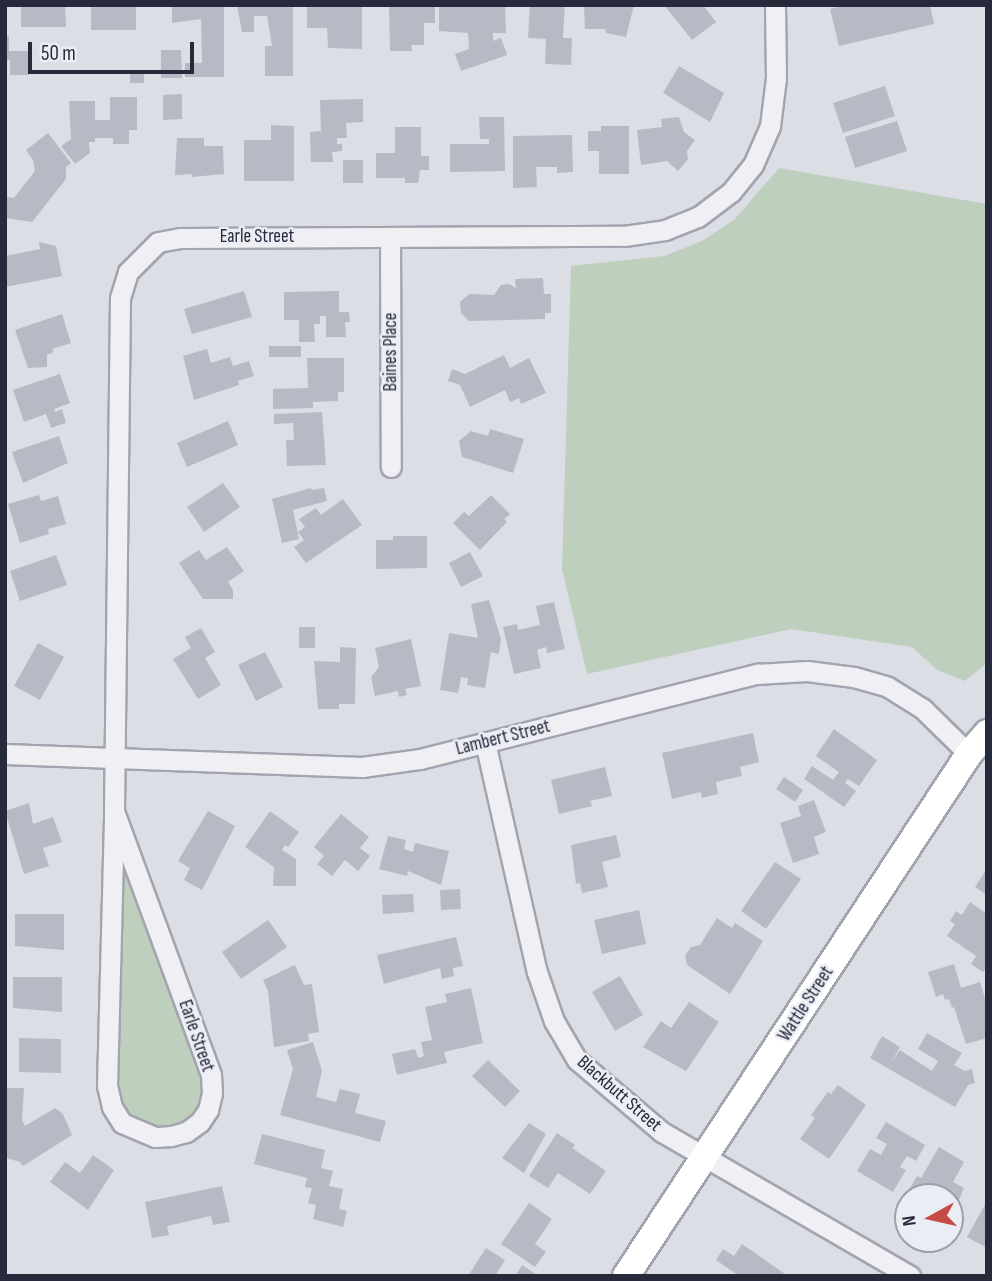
<!DOCTYPE html>
<style>
body{margin:0}
#map{position:relative;width:992px;height:1281px;overflow:hidden;background:#dcdee6;font-family:"Sofia Sans Condensed",sans-serif}
div>[style]{position:absolute}
.green>*{inset:0;background:#bfcfbe}
.building>*{inset:0;background:#b7b9c5}
.roads{filter:drop-shadow(2px 0 #a2a4af) drop-shadow(-2px 0 #a2a4af) drop-shadow(0 2px #a2a4af) drop-shadow(0 -2px #a2a4af)}
.street>*{height:19px;margin:-9.5px;padding:0 9.5px;transform-origin:9.5px;border-radius:9.5px;background:#efeff4}
.secondary>*{height:26px;margin:-13px;padding:0 13px;transform-origin:13px;border-radius:13px;background:#fff}
span{translate:-50% -50%;white-space:nowrap;text-align:center;line-height:1.15;-webkit-text-stroke:5px #ebedf4;paint-order:stroke}
.street-label{font-size:19px;color:#272a3b}
.frame{position:absolute;inset:0;border:7px solid #272a3b;pointer-events:none}
.north{position:absolute;left:894px;top:1183px;width:70px;height:70px;box-sizing:border-box;background:#ebedf4;border:2px solid #9d9faa;border-radius:50%;rotate:262deg;font-size:19px;font-weight:700;line-height:28px;text-align:center;color:#272a3b}
.north::after{content:'';display:block;margin:auto;width:24px;height:32px;background:#c84a44;clip-path:polygon(50% 0,100% 100%,50% 72%,0 100%)}
.scale{position:absolute;left:28px;top:42px;width:166px;height:32px;box-sizing:border-box;border:4px solid #272a3b;border-top:0;padding-left:9px;font-size:21px;line-height:24px;white-space:nowrap;color:#272a3b;-webkit-text-stroke:5px #ebedf4;paint-order:stroke}
</style>
<div id="map">
<div class="green">
<i style="clip-path:polygon(779px 168px,987px 204px,987px 663px,965px 681px,937px 670px,912px 647px,791px 629px,587px 674px,562px 569px,571px 266px,664px 256px,702px 241px,734px 220px)"></i>
<i style="clip-path:polygon(114px 811px,211px 1074px,200px 1122px,139px 1133px,107px 1086px)"></i>
</div>
<div class="building">
<i style="clip-path:polygon(21px 5px,65px 5px,66px 27px,21px 27px)"></i>
<i style="clip-path:polygon(91px 5px,136px 5px,136px 30px,91px 30px)"></i>
<i style="clip-path:polygon(172px 5px,224px 5px,224px 77px,185px 77px,185px 63px,202px 63px,201px 19px,172px 23px)"></i>
<i style="clip-path:polygon(237px 5px,293px 5px,293px 76px,265px 76px,265px 46px,272px 46px,267px 16px,254px 16px,254px 32px,242px 32px)"></i>
<i style="clip-path:polygon(307px 5px,362px 5px,362px 49px,328px 48px,327px 28px,307px 28px)"></i>
<i style="clip-path:polygon(389px 5px,435px 5px,435px 23px,424px 23px,424px 45px,411px 45px,412px 51px,390px 51px)"></i>
<i style="clip-path:polygon(439px 5px,505px 5px,506px 33px,493px 33px,493px 41px,501px 38px,507px 55px,461px 71px,455px 54px,469px 49px,468px 33px,439px 31px)"></i>
<i style="clip-path:polygon(530px 5px,565px 5px,563px 38px,572px 38px,571px 65px,545px 64px,546px 39px,528px 38px)"></i>
<i style="clip-path:polygon(584px 5px,634px 5px,626px 37px,606px 33px,605px 29px,585px 29px)"></i>
<i style="clip-path:polygon(664px 5px,703px 5px,716px 22px,692px 40px)"></i>
<i style="clip-path:polygon(845px 5px,930px 5px,934px 24px,839px 46px,830px 9px)"></i>
<i style="clip-path:polygon(5px 36px,9px 36px,9px 51px,29px 51px,29px 75px,10px 75px,10px 60px,5px 61px)"></i>
<i style="clip-path:polygon(161px 50px,181px 50px,182px 78px,161px 78px)"></i>
<i style="clip-path:polygon(679px 66px,724px 93px,710px 122px,663px 93px)"></i>
<i style="clip-path:polygon(130px 71px,144px 71px,144px 83px,130px 83px)"></i>
<i style="clip-path:polygon(885px 86px,895px 116px,843px 133px,833px 103px)"></i>
<i style="clip-path:polygon(182px 94px,182px 119px,163px 120px,163px 95px)"></i>
<i style="clip-path:polygon(110px 97px,137px 97px,137px 130px,129px 130px,129px 144px,113px 144px,113px 138px,95px 138px,95px 142px,89px 142px,90px 153px,75px 164px,61px 146px,71px 139px,69px 101px,95px 101px,95px 120px,110px 120px)"></i>
<i style="clip-path:polygon(363px 99px,363px 122px,346px 123px,347px 138px,337px 138px,337px 144px,342px 144px,342px 151px,332px 152px,333px 162px,311px 162px,310px 132px,321px 131px,320px 100px)"></i>
<i style="clip-path:polygon(479px 117px,504px 117px,505px 171px,450px 172px,450px 144px,489px 144px,489px 139px,480px 139px)"></i>
<i style="clip-path:polygon(679px 117px,684px 132px,695px 140px,687px 151px,688px 159px,678px 171px,667px 161px,641px 165px,637px 130px,662px 127px,661px 119px)"></i>
<i style="clip-path:polygon(897px 121px,907px 151px,855px 168px,845px 137px)"></i>
<i style="clip-path:polygon(271px 125px,294px 126px,294px 181px,244px 181px,244px 140px,271px 140px)"></i>
<i style="clip-path:polygon(601px 126px,629px 126px,629px 174px,599px 174px,599px 151px,588px 151px,588px 131px,601px 131px)"></i>
<i style="clip-path:polygon(395px 127px,421px 127px,421px 156px,429px 156px,429px 170px,420px 170px,418px 183px,405px 183px,405px 178px,376px 178px,376px 153px,395px 153px)"></i>
<i style="clip-path:polygon(48px 133px,71px 163px,66px 167px,66px 179px,32px 222px,5px 218px,5px 197px,14px 198px,35px 171px,33px 160px,26px 150px)"></i>
<i style="clip-path:polygon(572px 135px,573px 172px,557px 173px,557px 167px,536px 167px,537px 187px,513px 188px,513px 136px)"></i>
<i style="clip-path:polygon(177px 138px,204px 138px,204px 146px,223px 146px,224px 174px,192px 177px,192px 174px,175px 175px)"></i>
<i style="clip-path:polygon(343px 160px,363px 160px,363px 183px,343px 183px)"></i>
<i style="clip-path:polygon(39px 242px,56px 246px,62px 276px,5px 287px,5px 256px,40px 249px)"></i>
<i style="clip-path:polygon(543px 278px,544px 294px,551px 294px,551px 313px,545px 313px,545px 319px,469px 321px,461px 313px,460px 302px,469px 294px,494px 295px,501px 285px,509px 284px,516px 288px,515px 279px)"></i>
<i style="clip-path:polygon(244px 291px,252px 317px,192px 334px,184px 309px)"></i>
<i style="clip-path:polygon(339px 291px,339px 312px,349px 312px,350px 322px,345px 322px,346px 337px,326px 337px,326px 316px,320px 316px,320px 324px,314px 324px,315px 342px,299px 342px,299px 320px,284px 320px,284px 292px)"></i>
<i style="clip-path:polygon(62px 314px,71px 343px,52px 349px,54px 352px,47px 355px,47px 367px,28px 368px,15px 330px)"></i>
<i style="clip-path:polygon(269px 346px,301px 346px,301px 357px,269px 357px)"></i>
<i style="clip-path:polygon(207px 349px,211px 363px,230px 357px,233px 366px,249px 361px,254px 376px,238px 381px,239px 385px,194px 400px,183px 356px)"></i>
<i style="clip-path:polygon(504px 355px,510px 368px,529px 358px,546px 393px,521px 404px,519px 398px,510px 402px,505px 390px,470px 407px,460px 385px,448px 381px,452px 369px,465px 374px)"></i>
<i style="clip-path:polygon(307px 358px,344px 358px,344px 392px,338px 392px,338px 401px,313px 402px,313px 408px,273px 409px,273px 389px,308px 388px)"></i>
<i style="clip-path:polygon(60px 374px,70px 403px,54px 409px,55px 412px,62px 409px,66px 423px,51px 428px,46px 414px,24px 422px,13px 390px)"></i>
<i style="clip-path:polygon(322px 412px,326px 465px,287px 466px,286px 440px,294px 440px,293px 423px,274px 424px,274px 414px)"></i>
<i style="clip-path:polygon(228px 421px,238px 445px,187px 467px,177px 443px)"></i>
<i style="clip-path:polygon(490px 429px,524px 439px,513px 473px,462px 457px,459px 441px,471px 431px,488px 436px)"></i>
<i style="clip-path:polygon(59px 436px,68px 463px,23px 483px,12px 452px)"></i>
<i style="clip-path:polygon(223px 483px,240px 507px,204px 532px,187px 507px)"></i>
<i style="clip-path:polygon(311px 488px,312px 490px,324px 488px,327px 501px,293px 510px,299px 539px,282px 543px,272px 499px)"></i>
<i style="clip-path:polygon(39px 495px,41px 501px,58px 496px,66px 524px,48px 529px,49px 534px,20px 543px,8px 504px)"></i>
<i style="clip-path:polygon(491px 495px,510px 514px,504px 519px,507px 522px,480px 550px,453px 523px,464px 512px,469px 516px)"></i>
<i style="clip-path:polygon(343px 499px,362px 525px,306px 563px,294px 547px,304px 540px,298px 532px,305px 527px,299px 519px,316px 508px,321px 515px)"></i>
<i style="clip-path:polygon(393px 536px,427px 536px,427px 568px,376px 569px,376px 540px,393px 540px)"></i>
<i style="clip-path:polygon(227px 547px,244px 571px,228px 582px,233px 590px,233px 599px,203px 599px,179px 563px,199px 550px,206px 560px)"></i>
<i style="clip-path:polygon(470px 552px,483px 576px,461px 587px,449px 563px)"></i>
<i style="clip-path:polygon(56px 555px,67px 585px,20px 601px,10px 571px)"></i>
<i style="clip-path:polygon(489px 600px,501px 639px,499px 654px,491px 652px,485px 688px,467px 685px,468px 678px,461px 677px,458px 693px,440px 690px,449px 633px,478px 638px,471px 604px)"></i>
<i style="clip-path:polygon(554px 602px,565px 649px,547px 653px,546px 647px,537px 650px,541px 668px,514px 674px,503px 627px,517px 624px,518px 630px,540px 625px,536px 606px)"></i>
<i style="clip-path:polygon(299px 627px,315px 627px,315px 648px,299px 648px)"></i>
<i style="clip-path:polygon(201px 628px,215px 652px,205px 658px,221px 685px,198px 699px,173px 659px,191px 648px,185px 637px)"></i>
<i style="clip-path:polygon(411px 639px,421px 686px,405px 689px,407px 695px,399px 697px,398px 691px,375px 696px,371px 677px,379px 667px,375px 648px)"></i>
<i style="clip-path:polygon(38px 643px,64px 657px,40px 700px,14px 686px)"></i>
<i style="clip-path:polygon(340px 647px,356px 648px,355px 704px,339px 704px,339px 709px,318px 709px,314px 661px,340px 662px)"></i>
<i style="clip-path:polygon(265px 652px,283px 687px,256px 701px,238px 665px)"></i>
<i style="clip-path:polygon(834px 729px,877px 760px,859px 786px,848px 779px,845px 783px,856px 791px,844px 807px,804px 779px,812px 766px,833px 780px,839px 772px,816px 756px)"></i>
<i style="clip-path:polygon(753px 733px,759px 762px,740px 767px,742px 776px,716px 782px,718px 794px,702px 798px,701px 792px,672px 799px,662px 753px)"></i>
<i style="clip-path:polygon(605px 767px,612px 796px,590px 801px,592px 806px,559px 814px,551px 780px)"></i>
<i style="clip-path:polygon(784px 777px,803px 790px,795px 802px,776px 789px)"></i>
<i style="clip-path:polygon(814px 800px,826px 832px,814px 837px,819px 854px,793px 863px,780px 823px,801px 816px,798px 806px)"></i>
<i style="clip-path:polygon(29px 803px,33px 824px,53px 817px,62px 842px,43px 848px,49px 866px,24px 874px,5px 811px)"></i>
<i style="clip-path:polygon(208px 811px,235px 826px,202px 890px,184px 880px,190px 868px,178px 861px)"></i>
<i style="clip-path:polygon(270px 811px,299px 832px,288px 847px,285px 845px,282px 850px,296px 859px,296px 886px,273px 886px,274px 867px,245px 847px)"></i>
<i style="clip-path:polygon(341px 814px,369px 837px,360px 848px,370px 856px,358px 871px,345px 860px,332px 876px,317px 864px,324px 856px,314px 847px)"></i>
<i style="clip-path:polygon(616px 835px,621px 857px,602px 862px,608px 887px,582px 893px,580px 883px,576px 884px,571px 845px)"></i>
<i style="clip-path:polygon(388px 836px,406px 840px,404px 849px,413px 852px,415px 843px,449px 851px,441px 885px,408px 871px,407px 876px,379px 869px)"></i>
<i style="clip-path:polygon(775px 862px,801px 879px,766px 929px,741px 911px)"></i>
<i style="clip-path:polygon(987px 869px,987px 895px,975px 887px)"></i>
<i style="clip-path:polygon(460px 889px,461px 909px,441px 910px,440px 890px)"></i>
<i style="clip-path:polygon(413px 894px,414px 912px,383px 914px,382px 895px)"></i>
<i style="clip-path:polygon(970px 902px,987px 914px,987px 967px,983px 972px,971px 964px,976px 956px,947px 936px,955px 924px,950px 921px,956px 911px,962px 915px)"></i>
<i style="clip-path:polygon(639px 910px,646px 944px,602px 954px,594px 920px)"></i>
<i style="clip-path:polygon(15px 914px,64px 914px,64px 950px,15px 946px)"></i>
<i style="clip-path:polygon(717px 918px,732px 928px,735px 923px,763px 941px,730px 994px,687px 965px,685px 956px,691px 947px,700px 945px)"></i>
<i style="clip-path:polygon(268px 920px,287px 947px,241px 979px,222px 952px)"></i>
<i style="clip-path:polygon(456px 937px,463px 966px,453px 968px,454px 976px,442px 979px,440px 968px,384px 984px,377px 955px)"></i>
<i style="clip-path:polygon(954px 964px,961px 988px,980px 982px,987px 1005px,987px 1038px,966px 1044px,954px 1007px,952px 1008px,949px 999px,945px 1000px,943px 994px,936px 997px,928px 972px)"></i>
<i style="clip-path:polygon(295px 965px,304px 985px,312px 984px,319px 1032px,308px 1034px,309px 1041px,274px 1047px,268px 991px,263px 980px)"></i>
<i style="clip-path:polygon(620px 976px,643px 1015px,615px 1031px,592px 992px)"></i>
<i style="clip-path:polygon(13px 977px,62px 977px,62px 1012px,13px 1008px)"></i>
<i style="clip-path:polygon(471px 988px,483px 1043px,444px 1052px,447px 1063px,397px 1075px,392px 1054px,415px 1049px,418px 1058px,424px 1056px,421px 1042px,432px 1040px,425px 1007px,447px 1002px,445px 994px)"></i>
<i style="clip-path:polygon(689px 1002px,719px 1022px,686px 1071px,643px 1047px,661px 1021px,671px 1028px)"></i>
<i style="clip-path:polygon(927px 1033px,962px 1053px,954px 1065px,965px 1071px,972px 1069px,975px 1083px,968px 1085px,955px 1107px,870px 1058px,882px 1036px,900px 1047px,891px 1063px,900px 1050px,932px 1071px,938px 1061px,918px 1049px)"></i>
<i style="clip-path:polygon(19px 1038px,61px 1039px,61px 1073px,19px 1072px)"></i>
<i style="clip-path:polygon(313px 1042px,322px 1071px,316px 1097px,336px 1102px,340px 1089px,360px 1094px,355px 1113px,386px 1121px,380px 1142px,280px 1115px,293px 1069px,287px 1050px)"></i>
<i style="clip-path:polygon(488px 1060px,520px 1091px,505px 1107px,472px 1076px)"></i>
<i style="clip-path:polygon(838px 1085px,866px 1105px,829px 1159px,800px 1139px,815px 1118px,811px 1115px,828px 1092px,831px 1094px)"></i>
<i style="clip-path:polygon(5px 1088px,24px 1088px,22px 1120px,25px 1126px,55px 1108px,63px 1114px,72px 1135px,23px 1166px,20px 1162px,6px 1158px)"></i>
<i style="clip-path:polygon(886px 1122px,925px 1145px,916px 1161px,907px 1156px,900px 1167px,906px 1170px,893px 1192px,857px 1171px,870px 1149px,881px 1155px,887px 1144px,876px 1138px)"></i>
<i style="clip-path:polygon(529px 1123px,546px 1134px,524px 1173px,502px 1158px)"></i>
<i style="clip-path:polygon(557px 1133px,575px 1145px,572px 1148px,606px 1171px,590px 1194px,558px 1173px,548px 1188px,529px 1176px)"></i>
<i style="clip-path:polygon(262px 1134px,325px 1150px,321px 1168px,333px 1171px,329px 1186px,343px 1189px,339px 1209px,347px 1211px,343px 1227px,313px 1219px,316px 1205px,308px 1203px,312px 1188px,305px 1187px,307px 1178px,254px 1164px)"></i>
<i style="clip-path:polygon(939px 1147px,964px 1162px,953px 1182px,964px 1188px,950px 1221px,950px 1197px,908px 1197px,908px 1203px,903px 1200px,917px 1176px,921px 1178px)"></i>
<i style="clip-path:polygon(93px 1155px,114px 1170px,88px 1210px,50px 1182px,65px 1162px,80px 1173px)"></i>
<i style="clip-path:polygon(222px 1186px,230px 1222px,213px 1225px,211px 1216px,167px 1226px,169px 1235px,152px 1238px,145px 1202px)"></i>
<i style="clip-path:polygon(987px 1201px,987px 1248px,967px 1237px)"></i>
<i style="clip-path:polygon(529px 1203px,552px 1219px,535px 1244px,546px 1252px,535px 1267px,501px 1244px)"></i>
<i style="clip-path:polygon(742px 1244px,788px 1276px,739px 1276px,716px 1260px,723px 1249px,734px 1256px)"></i>
<i style="clip-path:polygon(486px 1248px,505px 1260px,495px 1276px,468px 1276px)"></i>
<i style="clip-path:polygon(522px 1265px,539px 1276px,515px 1276px)"></i>
</div>
<div class="roads">
<div class="street">
<i style="left:390px;top:237px;width:230px;rotate:89.8deg"></i>
<i style="left:485px;top:742px;width:236px;rotate:77.3deg"></i>
<i style="left:537px;top:972px;width:52px;rotate:70.9deg"></i>
<i style="left:554px;top:1021px;width:45px;rotate:59.5deg"></i>
<i style="left:577px;top:1060px;width:111px;rotate:40.3deg"></i>
<i style="left:662px;top:1132px;width:287px;rotate:30.1deg"></i>
<i style="left:5px;top:754px;width:357px;rotate:2.1deg"></i>
<i style="left:362px;top:767px;width:59px;rotate:-7.9deg"></i>
<i style="left:420px;top:759px;width:348px;rotate:-14.2deg"></i>
<i style="left:757px;top:674px;width:50px;rotate:-3.4deg"></i>
<i style="left:807px;top:671px;width:47px;rotate:7.3deg"></i>
<i style="left:854px;top:677px;width:35px;rotate:16deg"></i>
<i style="left:888px;top:687px;width:40px;rotate:32deg"></i>
<i style="left:922px;top:708px;width:66px;rotate:44.4deg"></i>
<i style="left:114px;top:811px;width:513px;rotate:-89.33deg"></i>
<i style="left:120px;top:298px;width:27px;rotate:-73deg"></i>
<i style="left:128px;top:272px;width:42px;rotate:-45deg"></i>
<i style="left:158px;top:242px;width:22px;rotate:-10deg"></i>
<i style="left:180px;top:238px;width:444px;rotate:-0.3deg"></i>
<i style="left:624px;top:236px;width:41px;rotate:-8.3deg"></i>
<i style="left:665px;top:230px;width:35px;rotate:-22deg"></i>
<i style="left:698px;top:217px;width:41px;rotate:-37.1deg"></i>
<i style="left:731px;top:192px;width:35px;rotate:-51deg"></i>
<i style="left:753px;top:165px;width:43px;rotate:-66.4deg"></i>
<i style="left:770px;top:126px;width:48px;rotate:-82.9deg"></i>
<i style="left:776px;top:78px;width:73px;rotate:-90.8deg"></i>
<i style="left:114px;top:811px;width:280px;rotate:69.8deg"></i>
<i style="left:211px;top:1074px;width:19px;rotate:87deg"></i>
<i style="left:212px;top:1093px;width:17px;rotate:103deg"></i>
<i style="left:208px;top:1110px;width:14px;rotate:124deg"></i>
<i style="left:200px;top:1122px;width:17px;rotate:144deg"></i>
<i style="left:186px;top:1132px;width:16px;rotate:165deg"></i>
<i style="left:171px;top:1136px;width:16px;rotate:176deg"></i>
<i style="left:155px;top:1137px;width:36px;rotate:-157deg"></i>
<i style="left:122px;top:1123px;width:19px;rotate:-122deg"></i>
<i style="left:112px;top:1107px;width:22px;rotate:-103deg"></i>
<i style="left:107px;top:1086px;width:275px;rotate:-88.5deg"></i>
</div>
<div class="secondary">
<i style="left:626px;top:1276px;width:625px;rotate:-56.69deg"></i>
<i style="left:969px;top:754px;width:28px;rotate:-49deg"></i>
</div>
</div>
<div class="street-label">
<span style="left:257px;top:237px">Earle Street</span>
<span style="left:391px;top:352px;rotate:-90deg">Baines Place</span>
<span style="left:503px;top:738px;rotate:-14deg">Lambert Street</span>
<span style="left:806px;top:1004px;rotate:-57deg">Wattle Street</span>
<span style="left:196px;top:1036px;rotate:71deg">Earle Street</span>
<span style="left:619px;top:1094px;rotate:41deg">Blackbutt Street</span>
</div>
<div class="frame"></div>
<div class="north">N</div>
<div class="scale">50 m</div>
</div>
